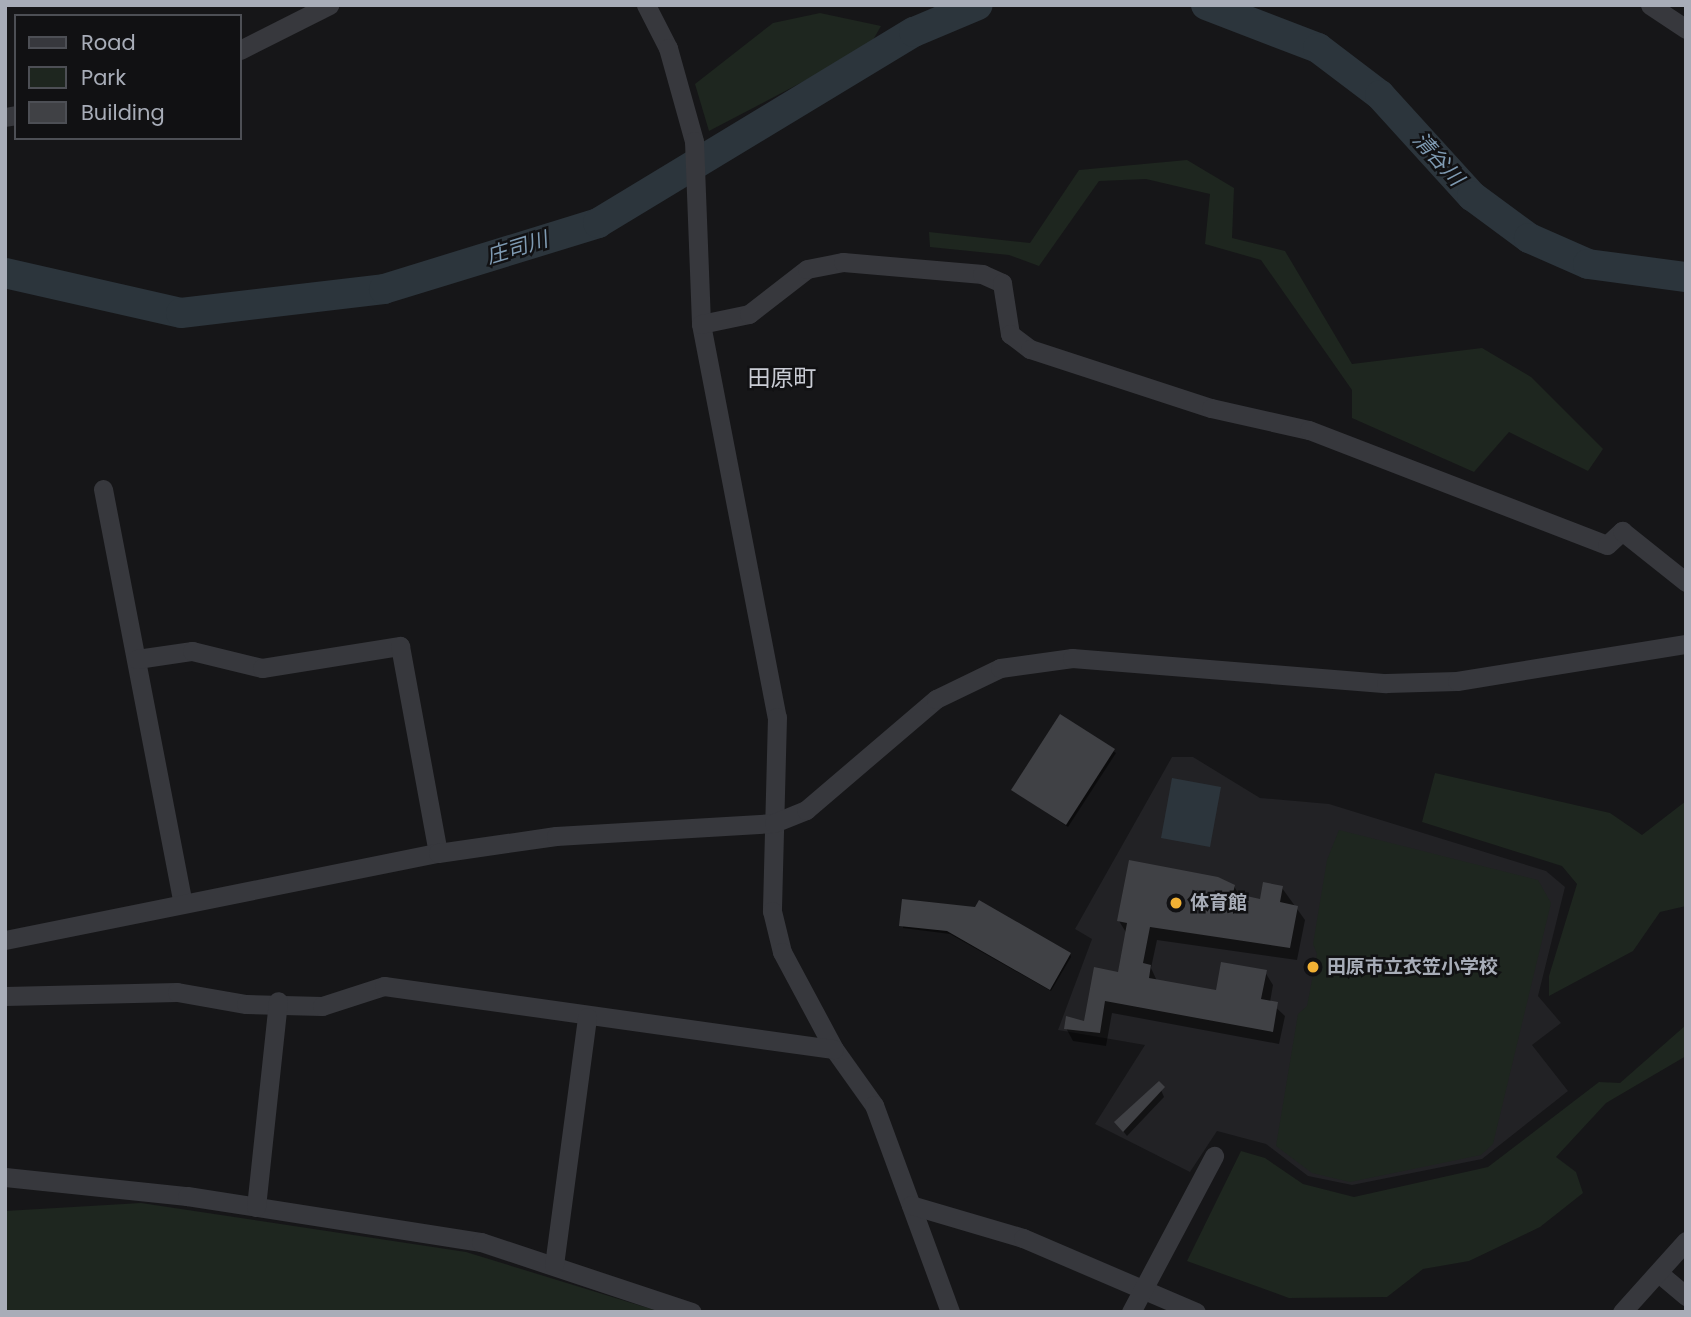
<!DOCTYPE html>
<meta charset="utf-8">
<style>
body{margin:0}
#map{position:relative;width:1691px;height:1317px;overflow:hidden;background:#161618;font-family:Poppins,"Noto Sans JP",sans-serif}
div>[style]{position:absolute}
.built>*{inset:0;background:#222225}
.green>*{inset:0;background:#1e261f}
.water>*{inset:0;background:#2c353c}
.shadow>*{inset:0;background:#0007}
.river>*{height:30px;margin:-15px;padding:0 15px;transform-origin:15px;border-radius:15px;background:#2c353c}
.building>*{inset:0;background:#404145}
.minor>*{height:19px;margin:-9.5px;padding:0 9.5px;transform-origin:9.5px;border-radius:9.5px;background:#37383d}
.dots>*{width:19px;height:19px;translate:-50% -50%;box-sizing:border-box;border:4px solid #111113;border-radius:50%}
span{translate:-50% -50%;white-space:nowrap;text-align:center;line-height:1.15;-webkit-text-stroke:5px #111113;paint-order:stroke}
.poi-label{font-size:19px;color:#a8adb8;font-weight:700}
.left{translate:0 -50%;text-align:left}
.water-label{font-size:21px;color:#7f9bb3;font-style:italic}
.quarter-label{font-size:23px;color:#c9ccd4}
.frame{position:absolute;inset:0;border:7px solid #a8adb8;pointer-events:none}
.legend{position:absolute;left:14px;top:14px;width:228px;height:126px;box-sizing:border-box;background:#111113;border:2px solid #4d4f55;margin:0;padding:9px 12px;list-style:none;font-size:21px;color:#a8adb8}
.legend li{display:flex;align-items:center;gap:14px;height:35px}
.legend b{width:35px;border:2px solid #4d4f55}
</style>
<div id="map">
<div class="built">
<i style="clip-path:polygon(1172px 757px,1193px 757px,1260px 798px,1329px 804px,1546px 871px,1565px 887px,1538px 996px,1561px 1023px,1532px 1045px,1568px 1091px,1482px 1159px,1352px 1185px,1308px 1176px,1266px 1144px,1217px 1131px,1190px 1172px,1095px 1124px,1145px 1045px,1058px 1030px,1092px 939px,1075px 929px)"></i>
</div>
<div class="green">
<i style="clip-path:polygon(820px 13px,881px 26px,869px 47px,709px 131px,695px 84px,773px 23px)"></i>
<i style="clip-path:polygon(1187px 160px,1234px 188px,1232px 238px,1285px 251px,1352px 364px,1482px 348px,1531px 377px,1603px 449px,1588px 471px,1509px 432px,1474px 472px,1352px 418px,1352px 390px,1261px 260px,1205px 244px,1210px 194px,1146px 179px,1099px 181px,1039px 266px,1009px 255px,930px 247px,929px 232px,1030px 243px,1079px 170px)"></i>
<i style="clip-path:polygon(1435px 773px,1610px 813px,1642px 835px,1686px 801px,1686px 906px,1660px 912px,1633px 951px,1549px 996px,1549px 976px,1577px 884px,1562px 866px,1422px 822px)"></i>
<i style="clip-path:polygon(1339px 830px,1538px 880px,1551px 903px,1493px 1144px,1481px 1155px,1350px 1182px,1312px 1173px,1276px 1146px,1298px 1014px,1307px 1006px,1317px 954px,1313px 944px,1327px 860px)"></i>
<i style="clip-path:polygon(1686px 1025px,1686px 1056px,1606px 1103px,1556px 1157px,1576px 1172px,1583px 1193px,1540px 1227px,1469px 1261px,1423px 1269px,1387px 1297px,1289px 1298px,1187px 1261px,1241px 1151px,1265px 1158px,1303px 1184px,1354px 1197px,1488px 1167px,1599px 1082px,1620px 1083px)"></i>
<i style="clip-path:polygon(141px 1203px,466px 1252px,661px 1312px,5px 1312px,5px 1211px)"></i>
</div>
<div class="water">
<i style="clip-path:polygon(1172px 778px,1221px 787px,1210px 847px,1161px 838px)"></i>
</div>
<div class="shadow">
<i style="clip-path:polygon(1061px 717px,1116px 753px,1068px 827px,1013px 790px)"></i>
<i style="clip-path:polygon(1234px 886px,1240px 897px,1261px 901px,1282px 888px,1305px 920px,1297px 960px,1157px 940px,1151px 968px,1157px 981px,1217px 992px,1265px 972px,1273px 985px,1270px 1002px,1285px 1016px,1279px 1044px,1112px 1013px,1106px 1046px,1073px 1041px,1066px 1028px,1085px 1023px,1119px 974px,1127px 934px,1119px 921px)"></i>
<i style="clip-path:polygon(904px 901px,1070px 954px,1071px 957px,1051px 991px,950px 934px,903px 928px)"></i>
<i style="clip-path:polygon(1158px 1083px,1164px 1097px,1127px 1136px,1116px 1122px)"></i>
</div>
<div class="river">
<i style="left:1206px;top:5px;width:120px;rotate:21deg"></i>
<i style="left:1318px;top:48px;width:78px;rotate:37.2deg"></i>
<i style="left:1380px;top:95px;width:137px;rotate:47.7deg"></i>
<i style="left:1472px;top:196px;width:71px;rotate:36.4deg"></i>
<i style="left:1529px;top:238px;width:64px;rotate:23.8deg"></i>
<i style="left:1588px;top:264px;width:99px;rotate:7.6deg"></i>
<i style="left:5px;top:273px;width:180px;rotate:12.8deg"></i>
<i style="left:181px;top:313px;width:204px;rotate:-6.7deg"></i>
<i style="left:384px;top:289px;width:224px;rotate:-17.1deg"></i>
<i style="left:598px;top:223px;width:369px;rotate:-31.2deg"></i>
<i style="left:914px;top:32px;width:69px;rotate:-22.9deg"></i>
</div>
<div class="building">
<i style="clip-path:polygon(1060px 714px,1115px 749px,1066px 825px,1011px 790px)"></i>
<i style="clip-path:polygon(1129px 860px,1218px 877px,1235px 885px,1233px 893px,1260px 899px,1263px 882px,1283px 886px,1280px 902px,1298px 906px,1290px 948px,1150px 927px,1143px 963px,1151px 965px,1149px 978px,1216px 990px,1221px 962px,1267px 970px,1261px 999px,1278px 1002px,1273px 1032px,1105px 1001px,1100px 1033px,1064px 1029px,1066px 1016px,1084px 1021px,1094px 967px,1118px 972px,1127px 923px,1117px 921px)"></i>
<i style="clip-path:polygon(902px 899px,975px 907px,979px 900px,1071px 953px,1050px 990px,947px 931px,899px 926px)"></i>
<i style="clip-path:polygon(1159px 1081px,1165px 1087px,1123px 1132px,1114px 1122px)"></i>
</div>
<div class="minor">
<i style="left:646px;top:5px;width:48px;rotate:62.9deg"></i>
<i style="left:668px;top:48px;width:97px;rotate:74.4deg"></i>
<i style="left:694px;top:141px;width:183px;rotate:87.8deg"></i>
<i style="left:701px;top:324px;width:400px;rotate:79.1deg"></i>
<i style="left:777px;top:717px;width:194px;rotate:91.5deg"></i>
<i style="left:772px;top:911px;width:42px;rotate:76.3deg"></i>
<i style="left:782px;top:952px;width:110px;rotate:61.8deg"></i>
<i style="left:834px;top:1049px;width:69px;rotate:54.5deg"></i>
<i style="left:874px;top:1105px;width:221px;rotate:69.8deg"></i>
<i style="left:1650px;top:5px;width:43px;rotate:33.7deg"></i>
<i style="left:240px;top:50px;width:100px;rotate:-26.8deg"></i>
<i style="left:5px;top:117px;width:11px;rotate:-10deg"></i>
<i style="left:701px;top:324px;width:49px;rotate:-11.8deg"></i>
<i style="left:749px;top:314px;width:73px;rotate:-37.8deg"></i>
<i style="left:807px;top:269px;width:37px;rotate:-11deg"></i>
<i style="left:843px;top:262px;width:140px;rotate:4.9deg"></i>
<i style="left:982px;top:274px;width:22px;rotate:24deg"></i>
<i style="left:1002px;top:283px;width:52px;rotate:81.1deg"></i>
<i style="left:1010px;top:334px;width:25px;rotate:37deg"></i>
<i style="left:1030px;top:349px;width:190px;rotate:18.1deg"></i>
<i style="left:1211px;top:408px;width:100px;rotate:12.7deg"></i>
<i style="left:1309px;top:430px;width:319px;rotate:21.1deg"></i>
<i style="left:1607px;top:545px;width:21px;rotate:-43deg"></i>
<i style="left:1622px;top:531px;width:82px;rotate:38.6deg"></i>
<i style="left:103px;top:489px;width:422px;rotate:79.1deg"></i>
<i style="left:137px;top:659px;width:56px;rotate:-8.3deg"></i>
<i style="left:192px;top:651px;width:72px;rotate:13.7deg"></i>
<i style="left:262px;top:668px;width:140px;rotate:-9.1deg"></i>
<i style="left:400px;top:646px;width:210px;rotate:79.6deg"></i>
<i style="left:5px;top:940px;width:442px;rotate:-11.4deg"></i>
<i style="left:438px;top:853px;width:119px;rotate:-8.2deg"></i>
<i style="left:556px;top:836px;width:218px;rotate:-3.4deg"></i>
<i style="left:774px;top:823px;width:35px;rotate:-22deg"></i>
<i style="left:806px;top:810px;width:171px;rotate:-40.5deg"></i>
<i style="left:936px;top:699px;width:71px;rotate:-25.8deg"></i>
<i style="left:1000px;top:668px;width:73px;rotate:-7.9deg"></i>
<i style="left:1072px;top:658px;width:315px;rotate:4.6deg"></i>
<i style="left:1386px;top:683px;width:71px;rotate:-1.6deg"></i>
<i style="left:1457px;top:681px;width:232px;rotate:-9.2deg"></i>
<i style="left:5px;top:996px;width:172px;rotate:-1.3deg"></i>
<i style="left:177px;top:992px;width:70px;rotate:9.9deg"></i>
<i style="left:246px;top:1004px;width:76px;rotate:1.5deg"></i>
<i style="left:322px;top:1006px;width:65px;rotate:-17.9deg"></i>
<i style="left:384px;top:986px;width:454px;rotate:8deg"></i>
<i style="left:5px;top:1177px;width:183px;rotate:6deg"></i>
<i style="left:187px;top:1196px;width:298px;rotate:8.9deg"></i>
<i style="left:481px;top:1242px;width:222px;rotate:18.4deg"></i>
<i style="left:911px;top:1205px;width:117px;rotate:16.4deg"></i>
<i style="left:1023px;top:1238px;width:188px;rotate:23.2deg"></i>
<i style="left:256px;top:1207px;width:207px;rotate:-83.9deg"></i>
<i style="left:554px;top:1265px;width:250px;rotate:-82.4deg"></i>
<i style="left:1661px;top:1275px;width:33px;rotate:40deg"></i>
<i style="left:1131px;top:1312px;width:177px;rotate:-62deg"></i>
<i style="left:1622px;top:1312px;width:96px;rotate:-48deg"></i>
</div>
<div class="dots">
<i style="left:1176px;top:903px;background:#f2b134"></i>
<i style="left:1313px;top:967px;background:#f2b134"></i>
</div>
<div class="poi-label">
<span class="left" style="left:1190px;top:903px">体育館</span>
<span class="left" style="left:1327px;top:967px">田原市立衣笠小学校</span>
</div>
<div class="water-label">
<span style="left:1438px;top:159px;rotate:48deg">清谷川</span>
<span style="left:517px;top:248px;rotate:-17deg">庄司川</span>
</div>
<div class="quarter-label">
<span style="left:782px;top:378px">田原町</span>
</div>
<div class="frame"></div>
<ul class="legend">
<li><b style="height:9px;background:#37383d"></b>Road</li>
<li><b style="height:19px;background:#1e261f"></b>Park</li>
<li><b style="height:19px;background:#404145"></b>Building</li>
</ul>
</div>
